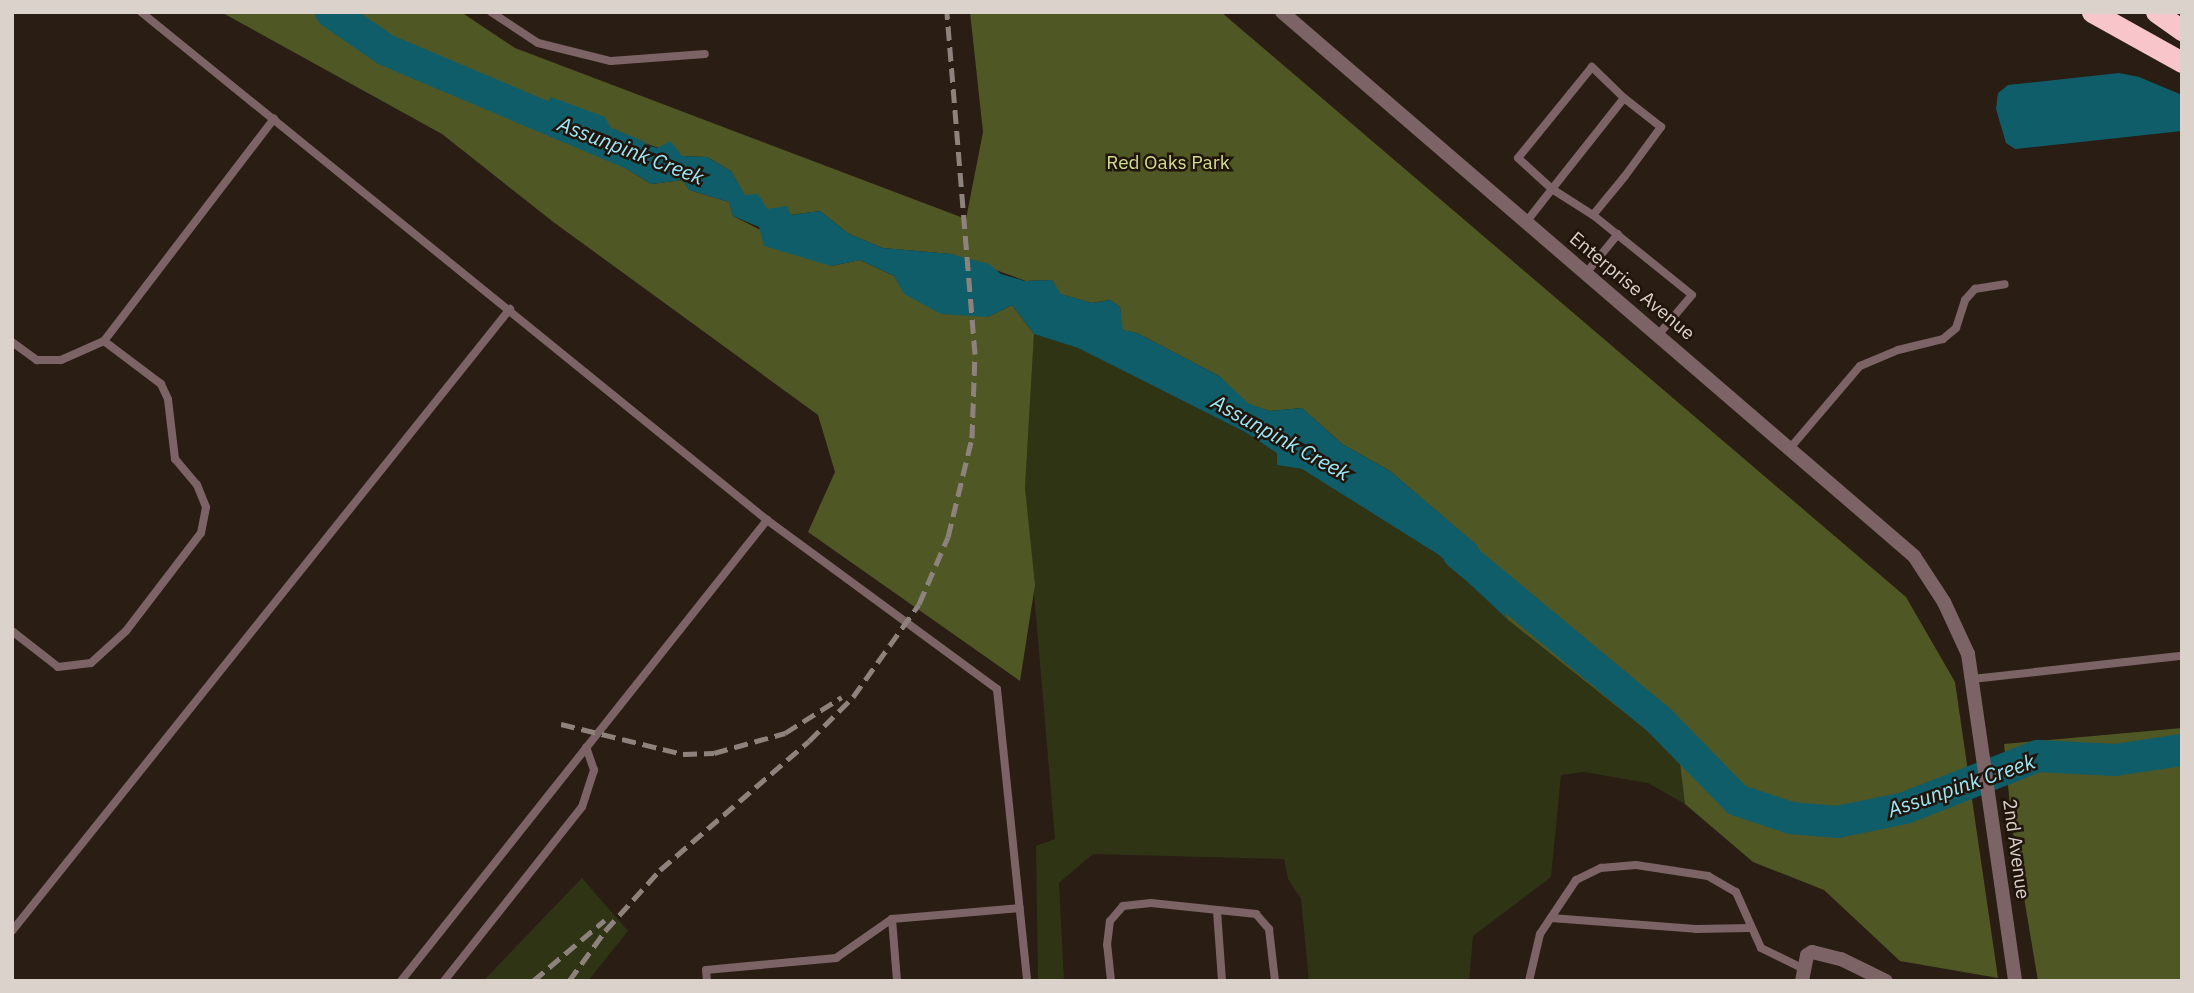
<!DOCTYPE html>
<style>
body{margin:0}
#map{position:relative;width:2194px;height:993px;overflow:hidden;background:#291d14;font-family:"IBM Plex Sans",sans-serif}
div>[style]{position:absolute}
.green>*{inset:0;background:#2f3415}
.forest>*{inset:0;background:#4f5725}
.water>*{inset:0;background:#105d6a}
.river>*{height:32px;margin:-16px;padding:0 16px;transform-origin:16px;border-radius:16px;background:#105d6a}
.service>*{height:8px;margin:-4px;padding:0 4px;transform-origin:4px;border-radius:4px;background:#7c6365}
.minor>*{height:14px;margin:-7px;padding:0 7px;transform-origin:7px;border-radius:7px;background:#7c6365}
.motorway>*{height:21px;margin:-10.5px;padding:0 10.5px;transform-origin:10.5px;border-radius:10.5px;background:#f8c6ca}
.rail>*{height:5px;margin-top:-2.5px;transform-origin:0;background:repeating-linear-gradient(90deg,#8d837c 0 14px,transparent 0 21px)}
span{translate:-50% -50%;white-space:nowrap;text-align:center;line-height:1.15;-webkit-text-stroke:5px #20140b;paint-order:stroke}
.park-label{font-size:19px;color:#d0de8f}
.street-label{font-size:19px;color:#dbd2cc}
.water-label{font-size:21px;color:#99e9f9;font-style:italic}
.frame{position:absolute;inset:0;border:14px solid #dbd2cc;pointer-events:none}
</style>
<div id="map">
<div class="green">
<i style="clip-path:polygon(1034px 334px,1078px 348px,1245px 432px,1277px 453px,1277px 465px,1302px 469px,1439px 555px,1507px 619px,1679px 756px,1685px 804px,1648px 783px,1584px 772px,1561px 775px,1551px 877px,1473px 936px,1469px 981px,1309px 981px,1301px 899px,1288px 879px,1284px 859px,1093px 854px,1059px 883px,1064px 981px,1038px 981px,1036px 846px,1055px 839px,1025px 488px)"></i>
<i style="clip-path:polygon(582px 878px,628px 931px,588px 981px,483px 981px)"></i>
</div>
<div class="forest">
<i style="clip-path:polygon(221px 12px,461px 12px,515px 48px,966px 219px,983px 132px,970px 12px,1221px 12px,1906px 597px,1955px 682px,1998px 978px,1900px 961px,1824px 890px,1753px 862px,1685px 804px,1679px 756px,1507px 619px,1476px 545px,1390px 471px,1342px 444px,1302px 408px,1270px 411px,1248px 404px,1219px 376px,1137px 333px,1122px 330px,1120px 307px,1110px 300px,1092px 303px,1060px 294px,1052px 280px,1026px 281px,951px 254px,883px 248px,849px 234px,820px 211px,790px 215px,767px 210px,745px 196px,731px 171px,707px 157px,682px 156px,544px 108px,589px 128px,606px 156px,651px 184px,683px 180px,689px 190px,729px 202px,733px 216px,831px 266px,860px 260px,894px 276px,905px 294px,988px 317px,1012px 305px,1034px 334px,1025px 488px,1035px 585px,1020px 681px,808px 532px,835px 472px,818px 415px,552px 221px,442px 134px)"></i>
<i style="clip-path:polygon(2182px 728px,2182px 981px,2038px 981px,2012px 826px,2004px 744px)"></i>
</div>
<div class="water">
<i style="clip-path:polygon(2119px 73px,2139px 77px,2182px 95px,2182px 131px,2015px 149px,2006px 143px,1996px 109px,1998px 93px,2008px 85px)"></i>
<i style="clip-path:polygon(551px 97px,605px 117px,615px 136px,657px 148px,670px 141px,682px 156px,707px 157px,731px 171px,745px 195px,758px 194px,767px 209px,787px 206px,791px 215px,820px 211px,849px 234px,883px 248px,951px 254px,989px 264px,1001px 274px,1025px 281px,1052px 280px,1061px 294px,1092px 303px,1110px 300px,1120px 307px,1123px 330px,1137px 333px,1219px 376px,1249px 404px,1270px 411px,1302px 408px,1342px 444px,1390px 471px,1477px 545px,1507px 619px,1439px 555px,1302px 469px,1277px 465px,1277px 453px,1245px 432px,1078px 348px,1034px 334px,1012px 305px,988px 317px,941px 314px,904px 294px,894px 276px,860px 260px,831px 266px,764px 246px,759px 227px,733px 216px,729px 202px,689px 190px,683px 180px,651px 184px,606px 156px,589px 128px,543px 108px)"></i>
</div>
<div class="river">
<i style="left:331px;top:12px;width:67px;rotate:34.6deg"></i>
<i style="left:386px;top:50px;width:270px;rotate:22.9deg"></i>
<i style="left:1459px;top:554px;width:259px;rotate:39.7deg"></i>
<i style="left:1658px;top:719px;width:113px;rotate:45.7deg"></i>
<i style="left:1737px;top:800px;width:57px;rotate:18.4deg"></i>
<i style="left:1791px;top:818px;width:46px;rotate:5deg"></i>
<i style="left:1837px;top:822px;width:69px;rotate:-11.6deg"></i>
<i style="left:1905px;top:808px;width:143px;rotate:-21.4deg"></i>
<i style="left:2038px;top:756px;width:77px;rotate:3deg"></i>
<i style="left:2115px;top:760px;width:68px;rotate:-8.5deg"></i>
</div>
<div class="service">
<i style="left:141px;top:12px;width:806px;rotate:39.06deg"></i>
<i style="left:767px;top:520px;width:285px;rotate:36.3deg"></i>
<i style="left:997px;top:689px;width:294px;rotate:84.1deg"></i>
<i style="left:491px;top:12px;width:56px;rotate:33.4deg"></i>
<i style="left:538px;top:43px;width:75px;rotate:13.9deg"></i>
<i style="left:611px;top:61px;width:94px;rotate:-4.3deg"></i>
<i style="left:1593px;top:215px;width:127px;rotate:38.9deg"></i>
<i style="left:1692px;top:295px;width:51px;rotate:130.2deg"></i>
<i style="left:1527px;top:221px;width:41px;rotate:-52deg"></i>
<i style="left:1552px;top:189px;width:116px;rotate:-51.6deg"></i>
<i style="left:1624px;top:98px;width:45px;rotate:-135.9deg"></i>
<i style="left:1592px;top:67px;width:117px;rotate:129.1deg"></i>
<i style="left:1518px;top:158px;width:46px;rotate:42.4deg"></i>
<i style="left:1552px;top:189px;width:49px;rotate:32.4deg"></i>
<i style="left:1593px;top:215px;width:50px;rotate:-50.6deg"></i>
<i style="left:1625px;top:176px;width:61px;rotate:-53.7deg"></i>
<i style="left:1661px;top:127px;width:47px;rotate:-141.9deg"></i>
<i style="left:1587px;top:272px;width:49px;rotate:-50.8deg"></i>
<i style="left:12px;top:342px;width:31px;rotate:36deg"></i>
<i style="left:37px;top:360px;width:24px"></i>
<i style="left:61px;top:360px;width:47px;rotate:-23.8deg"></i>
<i style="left:104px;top:341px;width:280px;rotate:-52.6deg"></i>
<i style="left:1791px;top:447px;width:106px;rotate:-49.6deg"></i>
<i style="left:1860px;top:366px;width:41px;rotate:-22.8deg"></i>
<i style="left:1898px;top:350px;width:46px;rotate:-13.7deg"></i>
<i style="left:1943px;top:339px;width:17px;rotate:-40deg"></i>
<i style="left:1956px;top:328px;width:29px;rotate:-72deg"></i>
<i style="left:1965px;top:300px;width:15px;rotate:-48deg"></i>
<i style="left:1975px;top:289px;width:30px;rotate:-9deg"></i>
<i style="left:12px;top:631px;width:58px;rotate:38deg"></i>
<i style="left:58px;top:667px;width:33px;rotate:-7deg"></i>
<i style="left:91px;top:663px;width:47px;rotate:-42.4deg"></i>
<i style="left:126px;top:631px;width:123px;rotate:-52.6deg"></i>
<i style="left:201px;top:533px;width:26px;rotate:-79deg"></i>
<i style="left:206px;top:507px;width:24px;rotate:-112deg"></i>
<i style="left:197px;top:485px;width:34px;rotate:-130deg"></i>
<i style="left:175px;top:459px;width:60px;rotate:-96.7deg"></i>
<i style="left:168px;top:399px;width:17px;rotate:-115deg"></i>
<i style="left:161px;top:384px;width:71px;rotate:-143deg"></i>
<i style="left:1972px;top:679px;width:211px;rotate:-6.3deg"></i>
<i style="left:1217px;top:911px;width:70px;rotate:85.9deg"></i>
<i style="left:1551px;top:918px;width:145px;rotate:4.3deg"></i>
<i style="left:1696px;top:929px;width:54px;rotate:-1.1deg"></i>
<i style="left:892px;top:919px;width:62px;rotate:85.4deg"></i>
<i style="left:12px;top:931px;width:797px;rotate:-51.32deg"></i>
<i style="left:401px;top:981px;width:589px;rotate:-51.55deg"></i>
<i style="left:444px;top:981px;width:222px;rotate:-51.6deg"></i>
<i style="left:582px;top:807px;width:39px;rotate:-72deg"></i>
<i style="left:594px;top:770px;width:24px;rotate:-109deg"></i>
<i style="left:707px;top:981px;width:11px;rotate:-95deg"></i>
<i style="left:706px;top:970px;width:131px;rotate:-5.3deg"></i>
<i style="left:836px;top:958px;width:68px;rotate:-34.9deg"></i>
<i style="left:892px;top:919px;width:128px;rotate:-4.9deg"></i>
<i style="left:1111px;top:981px;width:36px;rotate:-96deg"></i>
<i style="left:1107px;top:945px;width:24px;rotate:-83deg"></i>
<i style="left:1110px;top:921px;width:20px;rotate:-49deg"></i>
<i style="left:1123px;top:906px;width:28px;rotate:-6deg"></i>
<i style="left:1151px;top:903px;width:106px;rotate:6deg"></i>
<i style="left:1256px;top:914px;width:20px;rotate:49deg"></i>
<i style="left:1269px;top:929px;width:52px;rotate:83.4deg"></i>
<i style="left:1529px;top:981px;width:48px;rotate:-76.8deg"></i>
<i style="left:1540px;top:934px;width:65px;rotate:-56.3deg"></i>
<i style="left:1576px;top:880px;width:28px;rotate:-26deg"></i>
<i style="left:1601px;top:868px;width:35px;rotate:-5deg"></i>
<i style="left:1636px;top:865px;width:73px;rotate:8.7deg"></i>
<i style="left:1708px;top:876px;width:32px;rotate:30deg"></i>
<i style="left:1736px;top:892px;width:61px;rotate:65.9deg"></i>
<i style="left:1761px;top:948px;width:48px;rotate:26deg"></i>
</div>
<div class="minor">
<i style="left:1282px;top:12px;width:834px;rotate:40.72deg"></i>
<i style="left:1914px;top:556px;width:55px;rotate:56.9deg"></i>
<i style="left:1944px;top:602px;width:57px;rotate:65.2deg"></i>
<i style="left:1968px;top:654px;width:330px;rotate:81.8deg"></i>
<i style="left:1802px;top:981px;width:26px;rotate:-79deg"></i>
<i style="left:1807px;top:955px;width:6px;rotate:-31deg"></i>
<i style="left:1812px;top:952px;width:30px;rotate:14deg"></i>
<i style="left:1841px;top:959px;width:50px;rotate:26.1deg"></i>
</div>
<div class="motorway">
<i style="left:2092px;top:12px;width:103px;rotate:29.1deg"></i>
<i style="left:2156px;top:12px;width:32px;rotate:35deg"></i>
</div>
<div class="rail">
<i style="left:561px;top:724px;width:126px;rotate:13.8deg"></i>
<i style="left:683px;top:754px;width:31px;rotate:-2deg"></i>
<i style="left:714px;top:753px;width:74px;rotate:-15.7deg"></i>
<i style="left:785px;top:733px;width:67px;rotate:-32.3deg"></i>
<i style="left:533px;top:981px;width:94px;rotate:-40.3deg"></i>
<i style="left:569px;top:981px;width:62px;rotate:-54.2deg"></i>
<i style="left:605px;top:931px;width:82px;rotate:-48deg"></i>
<i style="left:660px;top:870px;width:197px;rotate:-40.9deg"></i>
<i style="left:809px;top:741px;width:62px;rotate:-45deg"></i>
<i style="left:853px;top:697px;width:114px;rotate:-54.6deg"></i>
<i style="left:919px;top:604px;width:73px;rotate:-66.6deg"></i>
<i style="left:948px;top:537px;width:102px;rotate:-76.4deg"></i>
<i style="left:972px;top:438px;width:84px;rotate:-88deg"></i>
<i style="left:975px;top:354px;width:343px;rotate:-94.7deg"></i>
</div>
<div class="park-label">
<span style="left:1168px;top:163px">Red Oaks Park</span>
</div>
<div class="street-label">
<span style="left:1632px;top:286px;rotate:40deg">Enterprise Avenue</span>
<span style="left:2016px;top:849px;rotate:82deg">2nd Avenue</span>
</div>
<div class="water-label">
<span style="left:631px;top:150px;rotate:21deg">Assunpink Creek</span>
<span style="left:1281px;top:437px;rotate:29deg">Assunpink Creek</span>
<span style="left:1961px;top:785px;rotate:-19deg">Assunpink Creek</span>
</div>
<div class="frame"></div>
</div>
